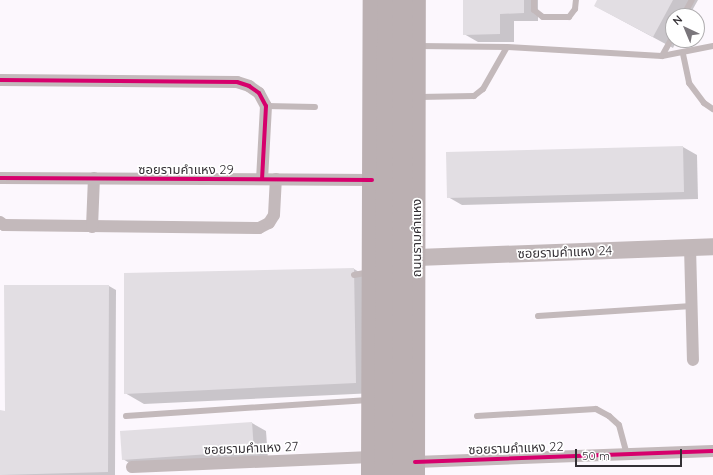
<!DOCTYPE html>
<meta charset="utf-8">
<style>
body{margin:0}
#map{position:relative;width:713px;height:475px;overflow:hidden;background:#fcf7fd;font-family:Quicksand,"Noto Sans Thai",sans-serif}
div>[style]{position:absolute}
.shadow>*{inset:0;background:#0003}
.building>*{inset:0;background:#e2dee3}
.lane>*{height:6px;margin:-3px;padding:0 3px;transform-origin:3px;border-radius:3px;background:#c3b9bb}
.street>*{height:12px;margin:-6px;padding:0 6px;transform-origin:6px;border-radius:6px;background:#c3b9bb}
.secondary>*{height:17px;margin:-8.5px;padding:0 8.5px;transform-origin:8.5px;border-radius:8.5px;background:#c2b8ba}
.primary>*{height:20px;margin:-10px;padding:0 10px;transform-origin:10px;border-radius:10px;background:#bbb0b2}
.primary-bridge>*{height:20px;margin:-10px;padding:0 10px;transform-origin:10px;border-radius:10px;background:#bbb0b2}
.cycleway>*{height:4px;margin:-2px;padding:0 2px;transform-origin:2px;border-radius:2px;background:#d6006c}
span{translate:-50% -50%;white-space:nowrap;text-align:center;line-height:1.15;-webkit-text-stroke:3.5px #fff;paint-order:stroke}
.street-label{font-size:13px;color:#343035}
.north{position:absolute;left:665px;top:8px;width:40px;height:40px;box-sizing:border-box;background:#fff;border:1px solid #aeacae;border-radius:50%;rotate:316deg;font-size:11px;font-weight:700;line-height:16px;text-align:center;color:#343035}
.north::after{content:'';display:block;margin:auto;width:14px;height:18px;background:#7a767b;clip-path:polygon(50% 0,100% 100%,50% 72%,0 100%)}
.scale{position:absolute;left:575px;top:449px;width:107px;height:18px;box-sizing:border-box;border:2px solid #343035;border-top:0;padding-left:5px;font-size:12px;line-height:14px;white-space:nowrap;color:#343035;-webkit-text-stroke:3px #fff;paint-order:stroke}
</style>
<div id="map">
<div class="shadow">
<i style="clip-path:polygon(464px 0,538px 0,538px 21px,514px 21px,514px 42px,478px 42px,464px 34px)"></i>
<i style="clip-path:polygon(598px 0,698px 0,689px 16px,673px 16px,673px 40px,677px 40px,673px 48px,595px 6px)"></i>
<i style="clip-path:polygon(683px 147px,697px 155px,698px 199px,462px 205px,448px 197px)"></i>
<i style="clip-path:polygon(354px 269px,373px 280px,375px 393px,144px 404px,125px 393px)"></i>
<i style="clip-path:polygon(109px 286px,116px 290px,115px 475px,0 475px,0 411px,6px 412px)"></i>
<i style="clip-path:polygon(252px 423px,266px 431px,268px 459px,137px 468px,123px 459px,121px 432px)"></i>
</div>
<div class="building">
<i style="clip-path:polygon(463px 0,524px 0,524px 13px,500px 14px,500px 34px,463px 35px)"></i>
<i style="clip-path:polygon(597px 0,673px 0,653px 37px,594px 6px)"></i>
<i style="clip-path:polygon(683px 146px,684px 192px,447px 198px,446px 152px)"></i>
<i style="clip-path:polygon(354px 268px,356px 383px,124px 394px,124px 273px)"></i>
<i style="clip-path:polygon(4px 285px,109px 285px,108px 472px,0 475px,0 410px,5px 411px)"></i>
<i style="clip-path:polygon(252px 422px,254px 451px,122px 460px,120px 431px)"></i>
</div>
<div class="lane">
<i style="left:534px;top:0;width:10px;rotate:90deg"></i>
<i style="left:534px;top:10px;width:11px;rotate:38deg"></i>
<i style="left:543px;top:17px;width:26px"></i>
<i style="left:569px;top:17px;width:10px;rotate:-53deg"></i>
<i style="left:575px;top:9px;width:9px;rotate:-84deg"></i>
<i style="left:683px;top:16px;width:18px;rotate:-61deg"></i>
<i style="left:418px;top:46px;width:89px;rotate:0.6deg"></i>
<i style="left:507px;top:47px;width:155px;rotate:3.3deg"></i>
<i style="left:662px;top:56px;width:52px;rotate:-11.1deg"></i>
<i style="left:683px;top:54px;width:30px;rotate:78deg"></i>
<i style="left:689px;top:83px;width:25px;rotate:53deg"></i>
<i style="left:704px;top:103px;width:11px;rotate:34deg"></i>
<i style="left:662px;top:56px;width:23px;rotate:-61deg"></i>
<i style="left:419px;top:97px;width:55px;rotate:-1deg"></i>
<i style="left:474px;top:96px;width:11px;rotate:-38deg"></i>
<i style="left:483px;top:89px;width:48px;rotate:-60.3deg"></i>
<i style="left:266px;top:106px;width:49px;rotate:1.2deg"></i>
<i style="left:354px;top:275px;width:16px;rotate:-11deg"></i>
<i style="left:538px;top:316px;width:154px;rotate:-3.7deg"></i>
<i style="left:126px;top:416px;width:243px;rotate:-3.8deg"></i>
<i style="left:477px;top:416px;width:119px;rotate:-3.4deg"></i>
<i style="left:596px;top:409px;width:15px;rotate:28deg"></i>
<i style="left:609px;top:416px;width:13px;rotate:42deg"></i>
<i style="left:619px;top:425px;width:30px;rotate:75deg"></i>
</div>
<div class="street">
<i style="left:0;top:80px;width:237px;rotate:0.5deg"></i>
<i style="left:237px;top:82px;width:13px;rotate:18deg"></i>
<i style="left:249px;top:86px;width:12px;rotate:35deg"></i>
<i style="left:259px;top:93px;width:15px;rotate:62deg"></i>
<i style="left:266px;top:106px;width:73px;rotate:93.1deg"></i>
<i style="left:0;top:178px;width:372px;rotate:0.3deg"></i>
<i style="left:0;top:222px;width:5px;rotate:37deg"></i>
<i style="left:4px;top:225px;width:255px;rotate:0.7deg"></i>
<i style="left:259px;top:228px;width:11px;rotate:-27deg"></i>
<i style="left:269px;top:223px;width:9px;rotate:-58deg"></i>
<i style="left:274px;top:215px;width:36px;rotate:-87deg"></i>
<i style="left:92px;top:227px;width:49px;rotate:-87.7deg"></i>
<i style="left:690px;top:247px;width:113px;rotate:88.5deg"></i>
<i style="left:415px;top:462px;width:298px;rotate:-2.1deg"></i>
<i style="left:132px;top:467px;width:239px;rotate:-2.4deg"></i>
</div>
<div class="secondary">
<i style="left:417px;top:257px;width:296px;rotate:-2.1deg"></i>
</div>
<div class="primary">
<i style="left:371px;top:475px;width:475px;rotate:-89.8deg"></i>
<i style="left:415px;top:475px;width:475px;rotate:-89.9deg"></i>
</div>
<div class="primary-bridge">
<i style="left:384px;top:475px;width:475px;rotate:-89.6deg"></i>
<i style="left:402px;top:475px;width:475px;rotate:-89.9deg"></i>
</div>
<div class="cycleway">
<i style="left:0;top:80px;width:237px;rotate:0.5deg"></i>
<i style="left:237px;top:82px;width:13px;rotate:18deg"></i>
<i style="left:249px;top:86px;width:12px;rotate:35deg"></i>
<i style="left:259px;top:93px;width:15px;rotate:62deg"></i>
<i style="left:266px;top:106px;width:73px;rotate:93.1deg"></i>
<i style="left:0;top:178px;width:372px;rotate:0.3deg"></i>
<i style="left:415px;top:462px;width:298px;rotate:-2.1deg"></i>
</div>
<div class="street-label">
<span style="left:186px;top:169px">ซอยรามคำแหง 29</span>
<span style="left:416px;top:238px;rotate:-90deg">ถนนรามคำแหง</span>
<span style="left:565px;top:252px;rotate:-2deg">ซอยรามคำแหง 24</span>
<span style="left:251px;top:448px;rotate:-2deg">ซอยรามคำแหง 27</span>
<span style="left:516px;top:448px;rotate:-2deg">ซอยรามคำแหง 22</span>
</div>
<div class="north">N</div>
<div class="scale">50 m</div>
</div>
